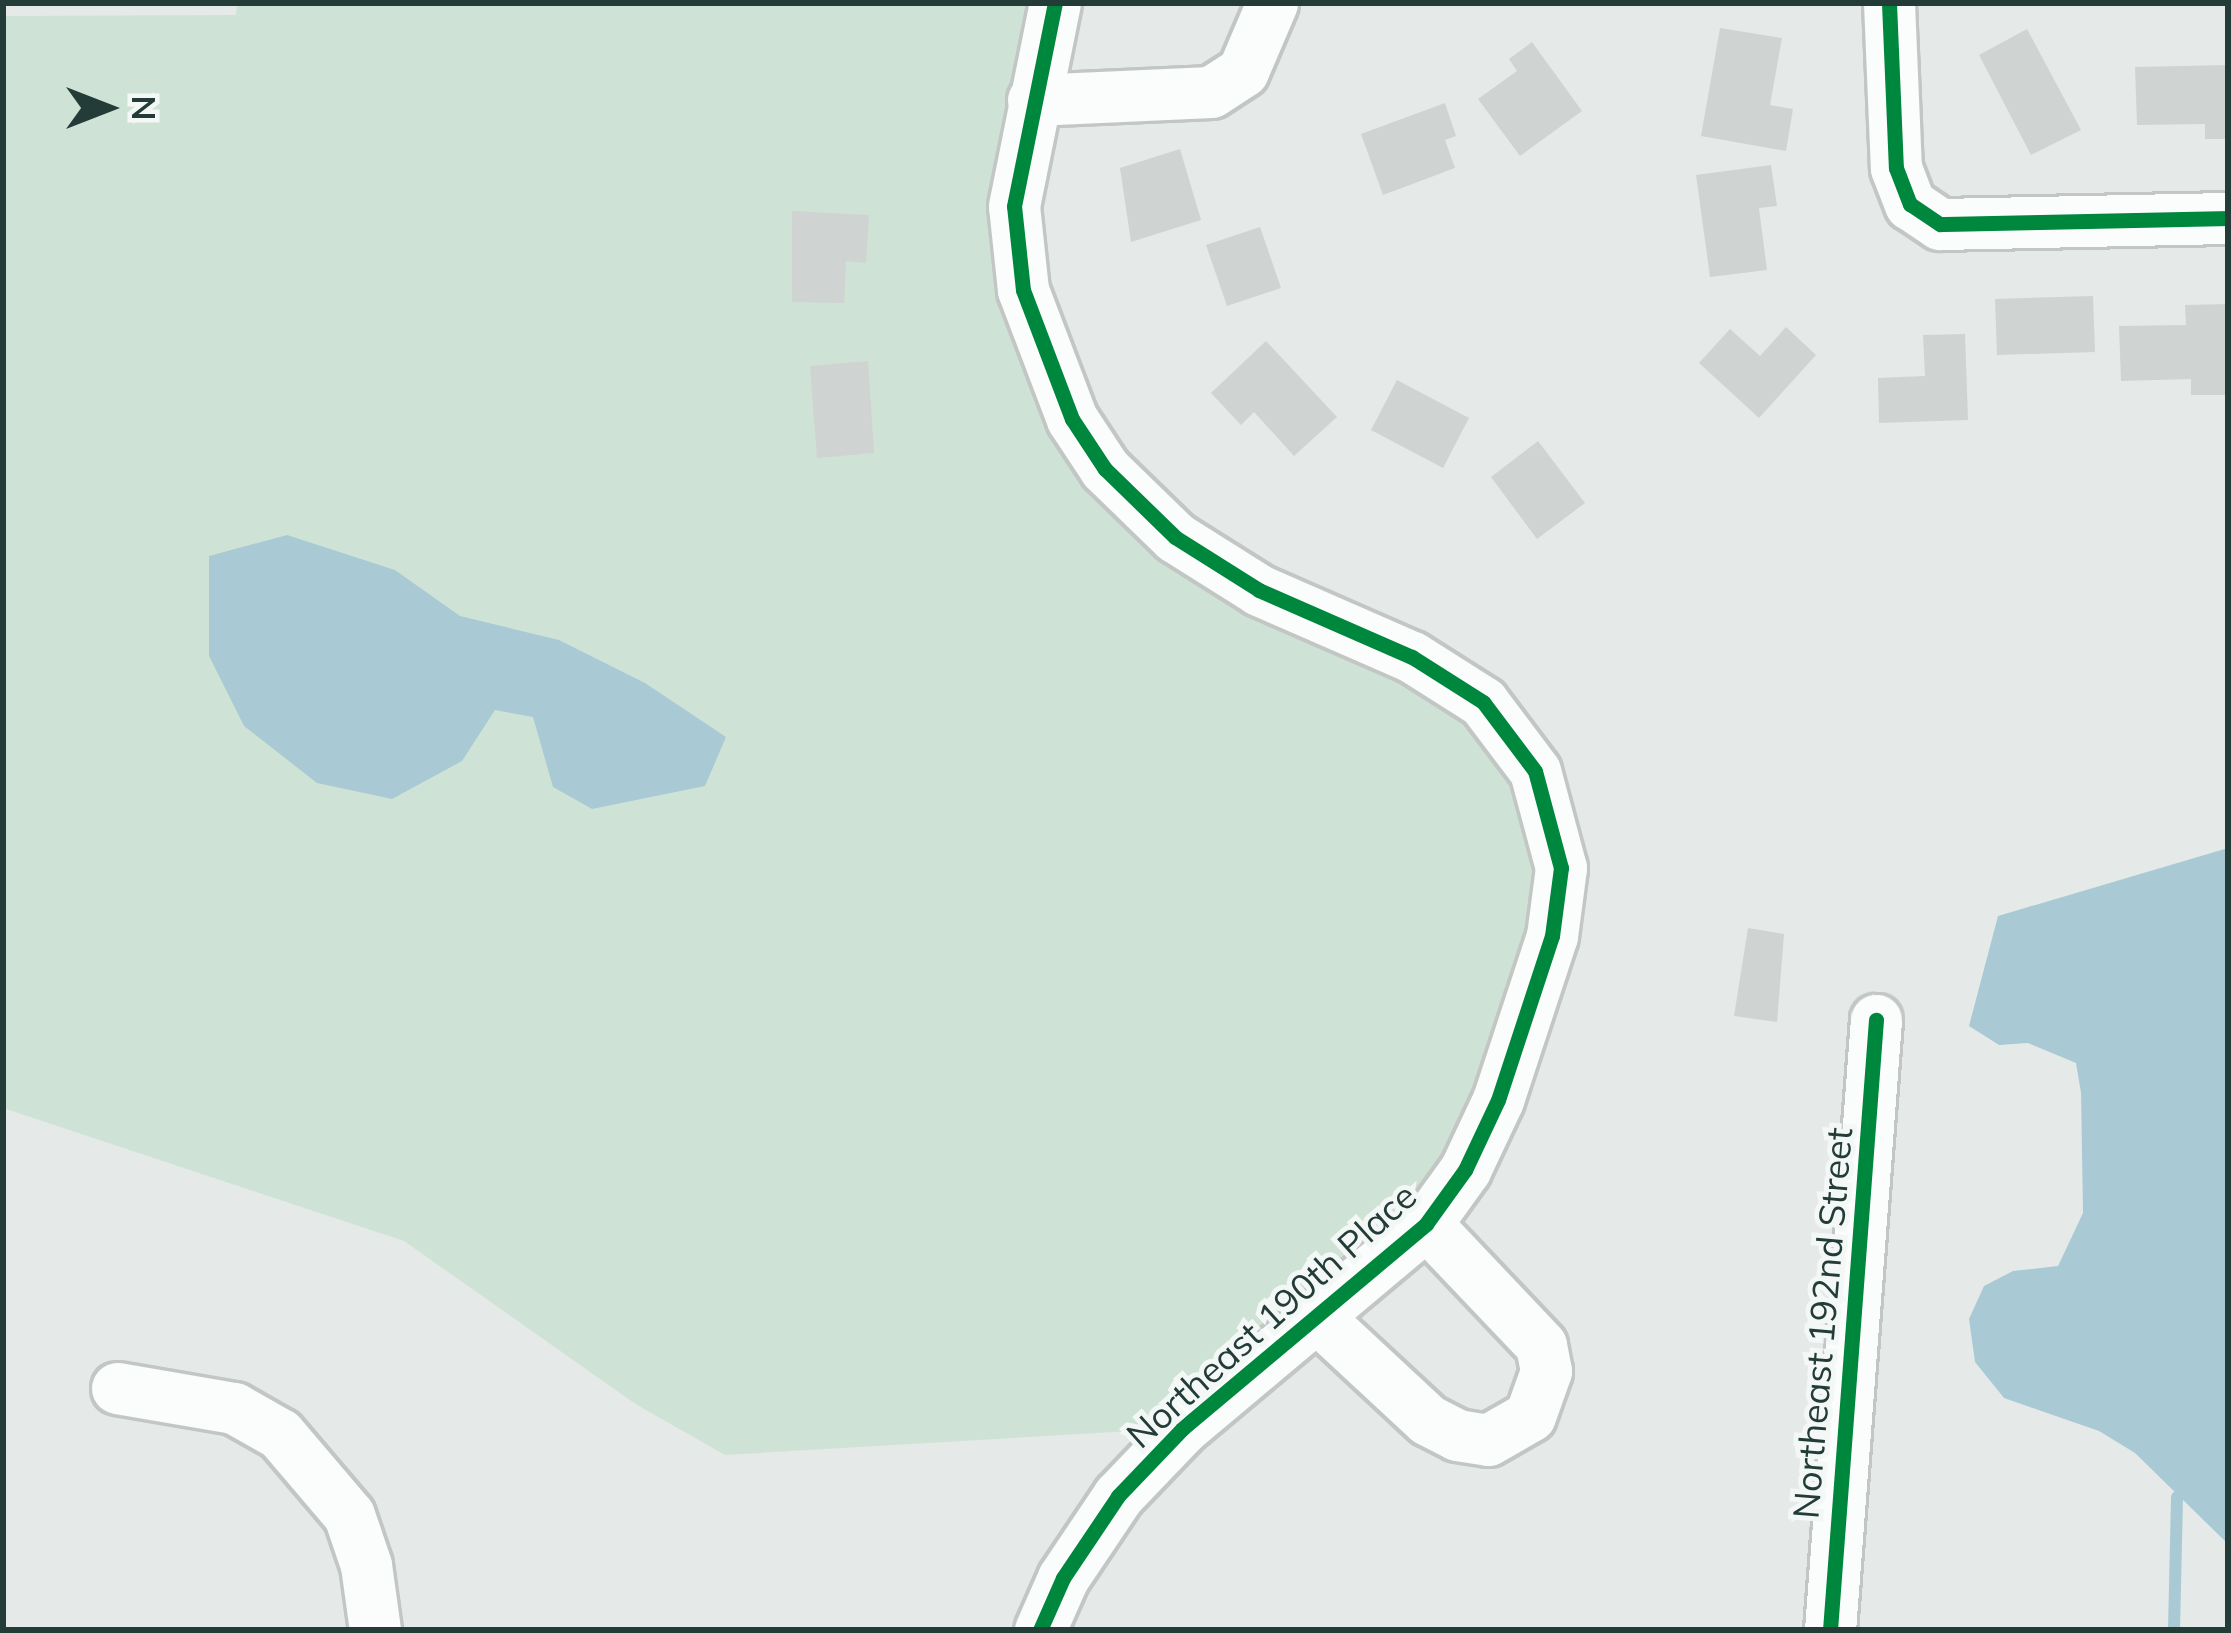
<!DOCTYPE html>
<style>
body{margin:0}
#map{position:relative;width:2231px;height:1633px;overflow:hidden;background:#e5eae8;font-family:Mulish,sans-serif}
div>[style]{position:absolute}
.green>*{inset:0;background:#cfe2d6}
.water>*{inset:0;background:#a9cad5}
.stream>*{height:12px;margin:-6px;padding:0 6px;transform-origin:6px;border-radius:6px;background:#a9cad5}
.building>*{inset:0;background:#cfd3d2}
.roads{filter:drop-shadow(3px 0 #c2c7c5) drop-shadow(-3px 0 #c2c7c5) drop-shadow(0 3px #c2c7c5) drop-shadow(0 -3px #c2c7c5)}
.minor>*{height:51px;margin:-25.5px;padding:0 25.5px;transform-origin:25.5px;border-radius:25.5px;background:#fbfcfc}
.cycleway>*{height:15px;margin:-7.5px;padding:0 7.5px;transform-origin:7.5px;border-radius:7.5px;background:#00873e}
span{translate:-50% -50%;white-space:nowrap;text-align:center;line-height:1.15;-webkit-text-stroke:10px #f3f8f6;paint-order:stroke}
.street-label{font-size:36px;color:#243c38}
.frame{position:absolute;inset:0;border:6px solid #243c38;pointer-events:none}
.north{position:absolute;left:48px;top:48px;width:120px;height:120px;-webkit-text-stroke:9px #f3f8f6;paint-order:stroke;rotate:90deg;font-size:33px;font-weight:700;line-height:48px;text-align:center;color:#243c38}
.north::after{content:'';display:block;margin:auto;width:42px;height:54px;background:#243c38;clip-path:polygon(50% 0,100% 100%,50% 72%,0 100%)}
</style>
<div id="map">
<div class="green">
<i style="clip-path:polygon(237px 3px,1055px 3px,1014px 206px,1105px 469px,1483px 702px,1561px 868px,1465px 1170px,1183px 1428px,725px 1455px,637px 1405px,404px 1241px,3px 1108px,3px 16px,236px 15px)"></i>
</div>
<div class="water">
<i style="clip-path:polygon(287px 535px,395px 570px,460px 616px,559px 640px,645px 683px,726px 737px,705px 786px,592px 809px,553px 787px,533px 717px,495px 710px,462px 761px,392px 799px,317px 783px,244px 726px,209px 656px,209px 556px)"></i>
<i style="clip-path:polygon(2228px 848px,2228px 1544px,2135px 1453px,2099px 1431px,2004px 1398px,1975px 1362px,1969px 1319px,1984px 1286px,2013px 1271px,2058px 1266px,2083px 1213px,2081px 1093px,2076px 1063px,2028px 1043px,1999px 1045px,1969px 1026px,1998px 916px)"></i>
</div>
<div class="stream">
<i style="left:2174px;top:1630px;width:133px;rotate:-88.7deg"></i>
</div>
<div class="building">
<i style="clip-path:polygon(1720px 28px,1782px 38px,1770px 105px,1793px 109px,1786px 151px,1701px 136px)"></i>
<i style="clip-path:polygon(2027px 29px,2081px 130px,2031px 155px,1979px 55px)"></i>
<i style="clip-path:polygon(1532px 42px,1582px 111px,1520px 156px,1478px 99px,1517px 71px,1509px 59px)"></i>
<i style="clip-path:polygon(2228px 65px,2228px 139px,2205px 139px,2205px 124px,2137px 125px,2135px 67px)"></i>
<i style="clip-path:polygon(1445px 103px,1456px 136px,1445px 140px,1455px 168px,1383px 195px,1361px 134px)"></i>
<i style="clip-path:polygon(1180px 149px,1201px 220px,1131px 242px,1120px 168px)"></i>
<i style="clip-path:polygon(1771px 165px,1777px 206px,1759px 208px,1767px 270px,1710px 277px,1696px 175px)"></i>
<i style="clip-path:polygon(792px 211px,869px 215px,866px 263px,846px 261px,844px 303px,792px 302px)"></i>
<i style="clip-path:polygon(1260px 227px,1281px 288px,1227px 306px,1206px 245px)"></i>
<i style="clip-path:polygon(2093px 296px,2095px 352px,1997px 355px,1995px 299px)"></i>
<i style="clip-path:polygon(2228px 304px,2228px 395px,2191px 395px,2191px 379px,2121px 381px,2119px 326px,2186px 325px,2185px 305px)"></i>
<i style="clip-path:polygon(1786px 327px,1816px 355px,1759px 418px,1699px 363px,1730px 329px,1760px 356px)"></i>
<i style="clip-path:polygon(1965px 334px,1968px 420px,1879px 423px,1878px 378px,1925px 376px,1923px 335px)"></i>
<i style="clip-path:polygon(1266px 341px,1337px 417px,1294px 456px,1254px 412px,1241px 425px,1211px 393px)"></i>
<i style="clip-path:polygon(868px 361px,874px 453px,817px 458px,810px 366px)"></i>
<i style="clip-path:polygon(1397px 380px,1469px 418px,1443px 468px,1371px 430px)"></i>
<i style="clip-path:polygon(1538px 441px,1585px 503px,1537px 539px,1491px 477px)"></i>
<i style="clip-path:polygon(1748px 928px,1784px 934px,1777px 1022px,1734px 1016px)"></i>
</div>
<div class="roads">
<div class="minor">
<i style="left:1889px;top:3px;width:165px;rotate:87.6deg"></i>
<i style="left:1896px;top:168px;width:39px;rotate:69deg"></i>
<i style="left:1910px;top:204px;width:36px;rotate:34deg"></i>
<i style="left:1940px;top:224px;width:288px;rotate:-1.2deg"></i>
<i style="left:1033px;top:100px;width:178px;rotate:-2.6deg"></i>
<i style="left:1211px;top:92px;width:38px;rotate:-33deg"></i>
<i style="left:1243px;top:71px;width:74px;rotate:-66.9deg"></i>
<i style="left:1317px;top:1317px;width:151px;rotate:42.9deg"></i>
<i style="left:1428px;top:1420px;width:33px;rotate:27deg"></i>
<i style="left:1457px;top:1435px;width:31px;rotate:9deg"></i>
<i style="left:1488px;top:1440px;width:48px;rotate:-29.7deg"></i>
<i style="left:1530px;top:1416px;width:48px;rotate:-70.4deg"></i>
<i style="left:1546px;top:1371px;width:26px;rotate:-101deg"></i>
<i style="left:1541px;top:1345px;width:167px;rotate:-133.5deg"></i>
<i style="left:117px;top:1388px;width:119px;rotate:9.7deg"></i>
<i style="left:234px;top:1408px;width:53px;rotate:29.5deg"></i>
<i style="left:280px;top:1434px;width:106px;rotate:49.6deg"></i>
<i style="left:349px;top:1515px;width:53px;rotate:71.2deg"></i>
<i style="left:366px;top:1565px;width:66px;rotate:82.1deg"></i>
<i style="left:1040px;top:1630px;width:57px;rotate:-66.1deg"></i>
<i style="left:1063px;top:1578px;width:99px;rotate:-56.1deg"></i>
<i style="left:1118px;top:1496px;width:94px;rotate:-46.3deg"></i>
<i style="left:1183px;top:1428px;width:317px;rotate:-40deg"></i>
<i style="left:1426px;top:1224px;width:67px;rotate:-54.2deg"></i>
<i style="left:1465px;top:1170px;width:77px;rotate:-64.8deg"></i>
<i style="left:1498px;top:1100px;width:173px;rotate:-71.8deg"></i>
<i style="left:1552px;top:936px;width:69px;rotate:-82.5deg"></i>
<i style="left:1561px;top:868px;width:100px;rotate:-105deg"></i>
<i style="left:1535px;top:771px;width:86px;rotate:-127deg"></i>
<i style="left:1483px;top:702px;width:84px;rotate:-147.6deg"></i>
<i style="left:1412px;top:657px;width:167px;rotate:-156.4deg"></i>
<i style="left:1259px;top:590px;width:99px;rotate:-147.8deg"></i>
<i style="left:1175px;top:537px;width:98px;rotate:-135.8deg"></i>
<i style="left:1105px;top:469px;width:60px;rotate:-123.4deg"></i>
<i style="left:1072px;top:419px;width:138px;rotate:-110.8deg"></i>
<i style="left:1023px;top:290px;width:84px;rotate:-96.1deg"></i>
<i style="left:1014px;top:206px;width:207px;rotate:-78.6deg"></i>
<i style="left:1830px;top:1630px;width:612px;rotate:-85.69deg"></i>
</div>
</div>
<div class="cycleway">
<i style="left:1889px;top:3px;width:165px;rotate:87.6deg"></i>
<i style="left:1896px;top:168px;width:39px;rotate:69deg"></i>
<i style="left:1910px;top:204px;width:36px;rotate:34deg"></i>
<i style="left:1940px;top:224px;width:288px;rotate:-1.2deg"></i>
<i style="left:1040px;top:1630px;width:57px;rotate:-66.1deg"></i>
<i style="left:1063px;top:1578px;width:99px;rotate:-56.1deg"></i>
<i style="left:1118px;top:1496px;width:94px;rotate:-46.3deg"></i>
<i style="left:1183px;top:1428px;width:317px;rotate:-40deg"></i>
<i style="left:1426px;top:1224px;width:67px;rotate:-54.2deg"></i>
<i style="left:1465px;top:1170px;width:77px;rotate:-64.8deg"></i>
<i style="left:1498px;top:1100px;width:173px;rotate:-71.8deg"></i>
<i style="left:1552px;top:936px;width:69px;rotate:-82.5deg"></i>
<i style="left:1561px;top:868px;width:100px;rotate:-105deg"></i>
<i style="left:1535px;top:771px;width:86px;rotate:-127deg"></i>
<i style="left:1483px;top:702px;width:84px;rotate:-147.6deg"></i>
<i style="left:1412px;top:657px;width:167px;rotate:-156.4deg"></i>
<i style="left:1259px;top:590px;width:99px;rotate:-147.8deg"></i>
<i style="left:1175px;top:537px;width:98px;rotate:-135.8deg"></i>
<i style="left:1105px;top:469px;width:60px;rotate:-123.4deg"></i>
<i style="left:1072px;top:419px;width:138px;rotate:-110.8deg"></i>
<i style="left:1023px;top:290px;width:84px;rotate:-96.1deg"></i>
<i style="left:1014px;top:206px;width:207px;rotate:-78.6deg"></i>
<i style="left:1830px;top:1630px;width:612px;rotate:-85.69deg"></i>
</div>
<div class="street-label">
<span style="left:1271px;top:1315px;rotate:-42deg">Northeast 190th Place</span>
<span style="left:1822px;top:1323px;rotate:-85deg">Northeast 192nd Street</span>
</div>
<div class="frame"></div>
<div class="north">N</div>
</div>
